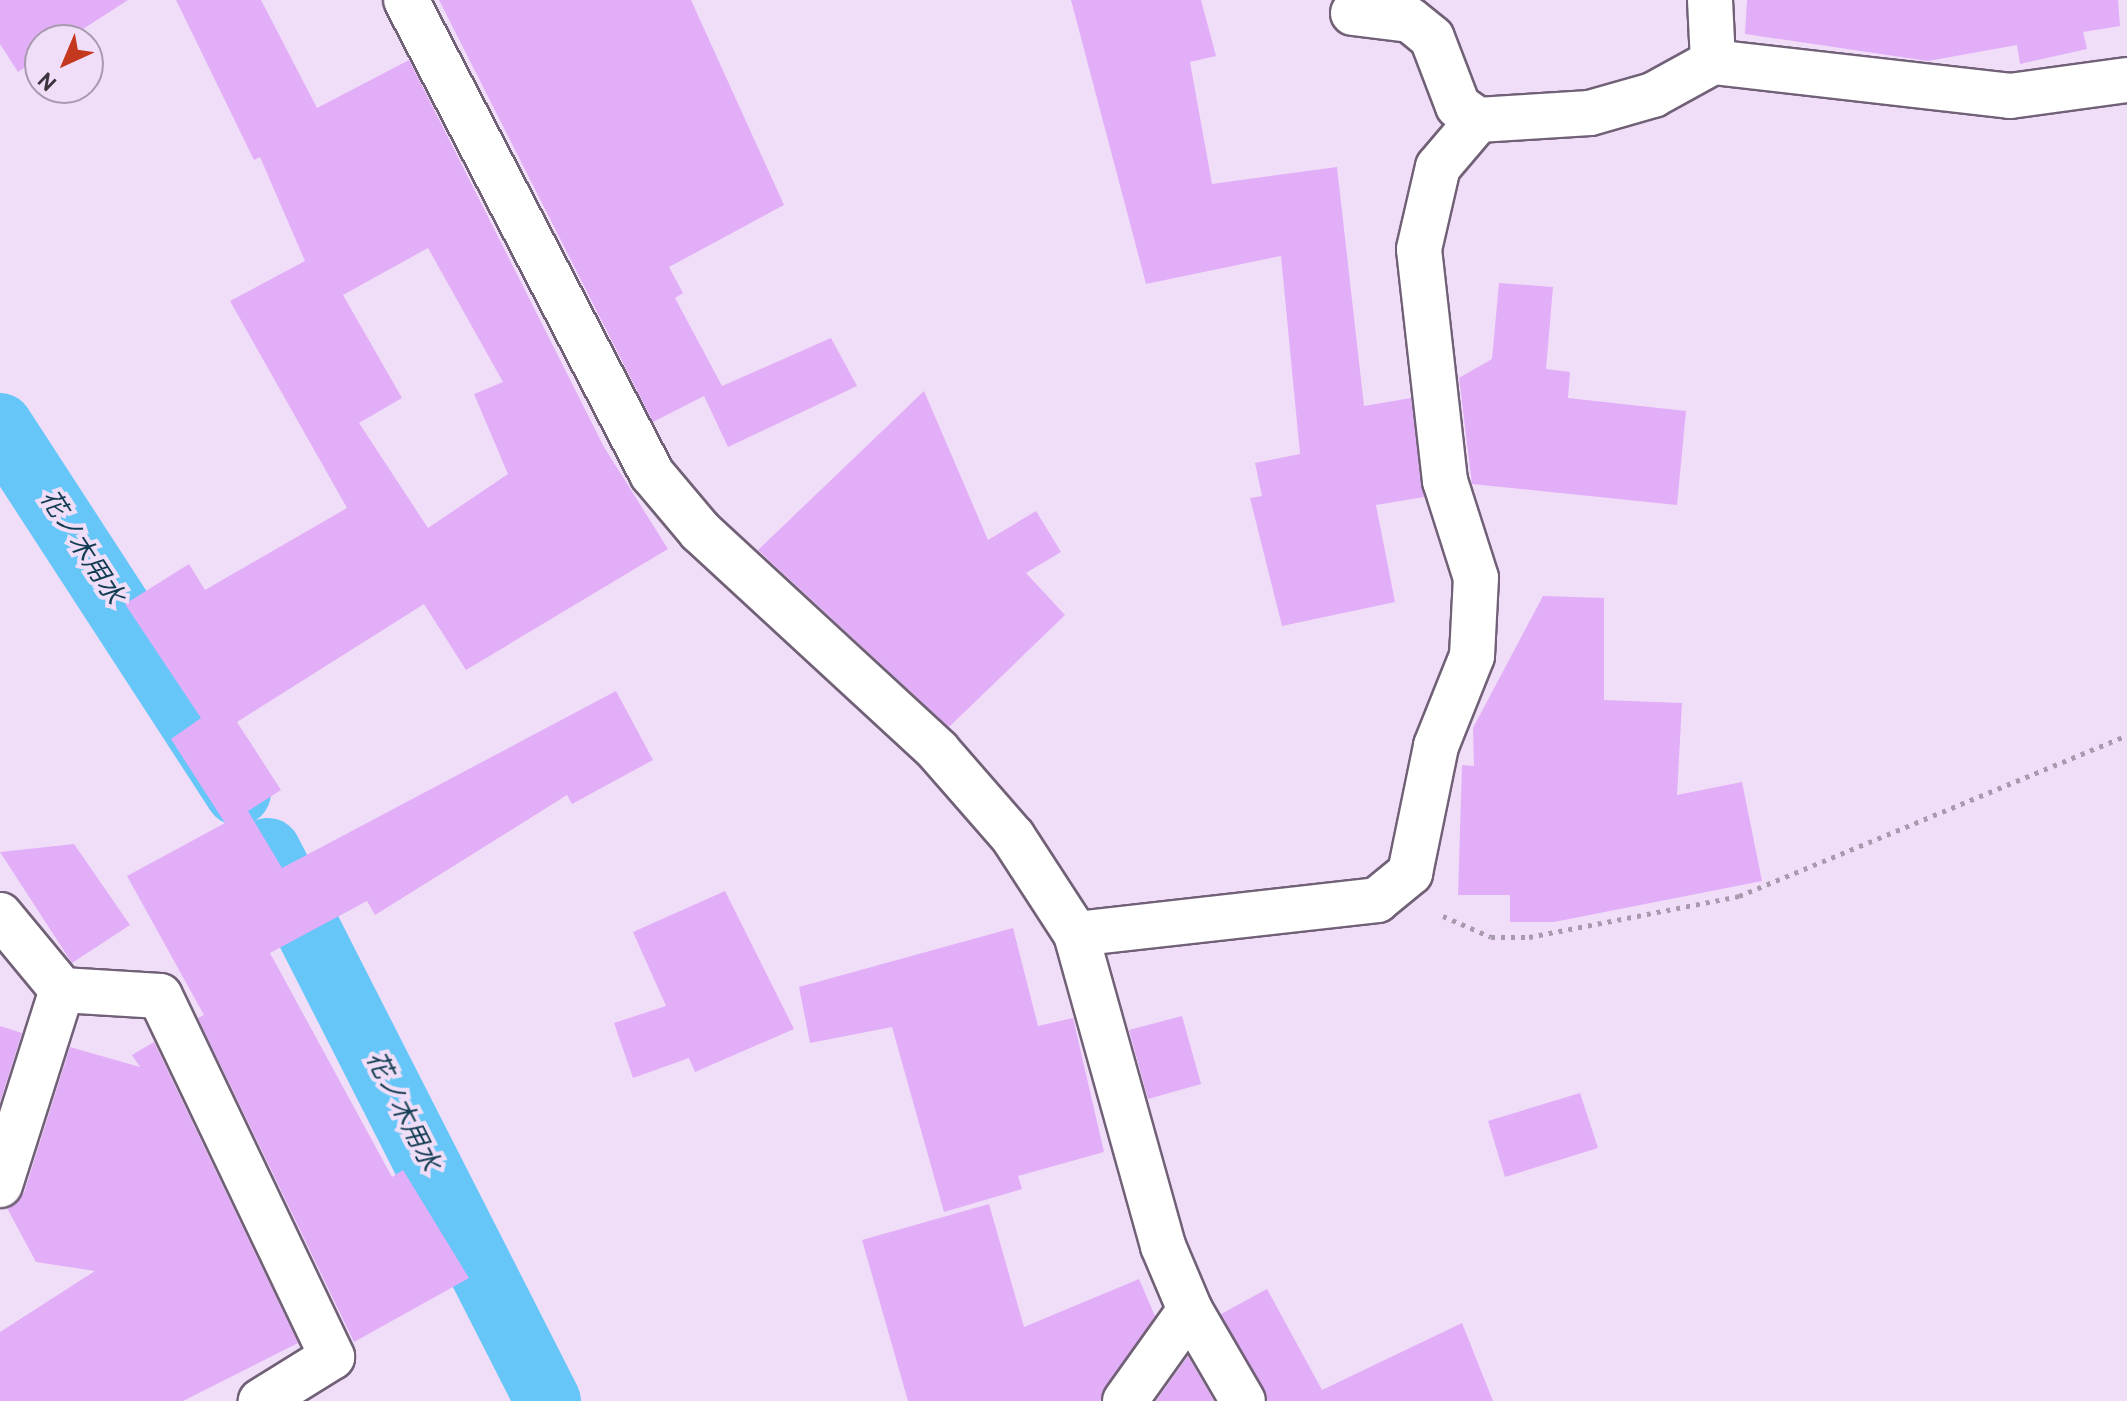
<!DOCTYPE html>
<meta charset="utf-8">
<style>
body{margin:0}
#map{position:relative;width:2127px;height:1401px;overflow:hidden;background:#f0def8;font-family:Overpass,"Noto Sans JP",sans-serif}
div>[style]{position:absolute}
.canal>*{height:66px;margin:-33px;padding:0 33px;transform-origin:33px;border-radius:33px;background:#67c6f8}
.building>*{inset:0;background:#e2aef7}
.path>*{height:5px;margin-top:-2.5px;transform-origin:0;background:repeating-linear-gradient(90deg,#a79aad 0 4px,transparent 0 10px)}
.roads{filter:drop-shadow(2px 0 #716177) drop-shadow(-2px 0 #716177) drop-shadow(0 2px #716177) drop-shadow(0 -2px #716177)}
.minor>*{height:44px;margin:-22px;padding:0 22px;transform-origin:22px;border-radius:22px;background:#fff}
span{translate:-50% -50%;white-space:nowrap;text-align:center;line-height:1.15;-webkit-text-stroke:8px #f0def8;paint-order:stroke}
.water-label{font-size:26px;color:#123c51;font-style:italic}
.north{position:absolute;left:24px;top:24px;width:80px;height:80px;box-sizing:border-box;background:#f0def8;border:2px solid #a89aae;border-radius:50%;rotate:224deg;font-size:22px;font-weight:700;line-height:32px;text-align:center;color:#3b343e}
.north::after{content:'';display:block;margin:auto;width:28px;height:36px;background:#c3381f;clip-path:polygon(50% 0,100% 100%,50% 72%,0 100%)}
</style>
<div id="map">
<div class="canal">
<i style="left:0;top:426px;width:437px;rotate:57deg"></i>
<i style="left:268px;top:851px;width:617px;rotate:63.02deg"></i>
</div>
<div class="building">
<i style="clip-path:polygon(0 0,128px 0,66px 40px,40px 40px,40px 57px,18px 72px,0 44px)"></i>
<i style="clip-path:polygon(evenodd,176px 0,261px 0,317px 108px,409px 60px,604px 447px,668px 549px,466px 670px,424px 604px,237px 722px,281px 790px,248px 811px,282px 868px,616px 691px,653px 760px,572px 804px,567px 795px,375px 915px,367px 901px,270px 953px,392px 1177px,403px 1170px,469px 1278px,354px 1342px,198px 1018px,204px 1015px,127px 876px,225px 823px,171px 739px,201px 718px,125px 604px,189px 564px,205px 590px,347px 508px,230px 301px,305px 261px,260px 157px,254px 160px,176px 0,428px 248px,503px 382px,474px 394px,508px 474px,428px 528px,359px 423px,402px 398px,343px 295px,428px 248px)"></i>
<i style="clip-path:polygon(439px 0,691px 0,784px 205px,669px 267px,683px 293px,675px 298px,722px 386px,831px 338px,857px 386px,728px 447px,704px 396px,653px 422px)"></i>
<i style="clip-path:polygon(1071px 0,1201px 0,1216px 56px,1190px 62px,1212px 184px,1337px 167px,1364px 406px,1411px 398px,1424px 497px,1376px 505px,1395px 602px,1282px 626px,1250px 498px,1262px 496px,1255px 463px,1300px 454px,1281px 256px,1146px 284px)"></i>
<i style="clip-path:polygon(1747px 0,2118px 0,2120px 26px,2083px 32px,2087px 49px,2020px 64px,2017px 45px,1928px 61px,1745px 34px)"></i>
<i style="clip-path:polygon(1499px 283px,1553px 287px,1546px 369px,1570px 372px,1568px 398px,1686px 411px,1677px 505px,1472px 484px,1459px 378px,1492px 359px)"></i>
<i style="clip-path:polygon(924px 391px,988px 540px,1036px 511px,1061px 552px,1026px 573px,1065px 615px,949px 727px,758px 550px)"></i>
<i style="clip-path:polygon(1543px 596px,1604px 598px,1604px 700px,1682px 703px,1677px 795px,1742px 782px,1762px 881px,1554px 922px,1510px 922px,1510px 895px,1458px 895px,1462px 765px,1474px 766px,1473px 728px)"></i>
<i style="clip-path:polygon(74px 844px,130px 925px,72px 963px,0 852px)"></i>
<i style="clip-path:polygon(725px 891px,794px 1029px,695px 1072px,689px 1058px,633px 1078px,614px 1023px,666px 1006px,633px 932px)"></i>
<i style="clip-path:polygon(1013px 928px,1038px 1026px,1073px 1018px,1104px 1152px,1018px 1176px,1022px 1189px,944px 1212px,892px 1027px,810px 1043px,799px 987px)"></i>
<i style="clip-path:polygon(1182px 1016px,1201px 1084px,1148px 1099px,1129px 1030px)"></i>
<i style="clip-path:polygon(0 1026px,22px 1033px,0 1102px)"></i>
<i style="clip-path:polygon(154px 1042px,298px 1343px,183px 1401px,0 1401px,0 1332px,95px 1271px,36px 1262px,7px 1208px,24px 1193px,70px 1047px,140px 1067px,132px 1055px)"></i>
<i style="clip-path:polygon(1580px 1093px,1598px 1148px,1505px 1177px,1488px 1121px)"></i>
<i style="clip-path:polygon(989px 1204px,1024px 1327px,1139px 1279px,1155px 1316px,1100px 1401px,908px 1401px,862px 1240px)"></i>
<i style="clip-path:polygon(1267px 1289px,1322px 1390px,1462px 1323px,1493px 1401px,1268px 1401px,1221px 1314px)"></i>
<i style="clip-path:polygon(1188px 1356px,1214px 1401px,1156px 1401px)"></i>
</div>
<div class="path">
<i style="left:1443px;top:916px;width:52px;rotate:23.6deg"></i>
<i style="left:1491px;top:937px;width:38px"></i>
<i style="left:1529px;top:937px;width:214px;rotate:-11deg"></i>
<i style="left:1739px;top:896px;width:420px;rotate:-22.5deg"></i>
</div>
<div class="roads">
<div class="minor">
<i style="left:406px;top:0;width:534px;rotate:62.57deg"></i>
<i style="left:652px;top:474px;width:75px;rotate:49.9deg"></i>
<i style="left:700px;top:531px;width:324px;rotate:42.7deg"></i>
<i style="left:938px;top:751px;width:114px;rotate:48.9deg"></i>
<i style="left:1013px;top:837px;width:116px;rotate:57deg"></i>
<i style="left:1076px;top:934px;width:324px;rotate:74.4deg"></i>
<i style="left:1163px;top:1246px;width:69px;rotate:67.1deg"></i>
<i style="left:1190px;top:1310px;width:105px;rotate:59.8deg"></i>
<i style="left:1710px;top:0;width:62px;rotate:87.2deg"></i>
<i style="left:1353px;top:13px;width:57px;rotate:7deg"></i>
<i style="left:1410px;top:20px;width:28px;rotate:39deg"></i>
<i style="left:1432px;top:38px;width:73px;rotate:69.1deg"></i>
<i style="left:1458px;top:106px;width:24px;rotate:35deg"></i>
<i style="left:1478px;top:120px;width:112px;rotate:-3.6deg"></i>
<i style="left:1590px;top:113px;width:66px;rotate:-15.9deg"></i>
<i style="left:1653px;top:95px;width:68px;rotate:-28.8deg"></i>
<i style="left:1713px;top:62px;width:299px;rotate:6.5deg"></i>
<i style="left:2010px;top:96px;width:118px;rotate:-7.8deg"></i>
<i style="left:0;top:915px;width:97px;rotate:50.4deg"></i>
<i style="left:62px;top:990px;width:98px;rotate:3.5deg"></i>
<i style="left:160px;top:996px;width:400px;rotate:64.5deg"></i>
<i style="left:332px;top:1357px;width:84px;rotate:148.2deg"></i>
<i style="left:1076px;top:934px;width:303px;rotate:-6.4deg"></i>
<i style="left:1377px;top:900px;width:43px;rotate:-39.3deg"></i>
<i style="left:1410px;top:873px;width:130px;rotate:-78.4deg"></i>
<i style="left:1436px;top:746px;width:97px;rotate:-68.2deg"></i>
<i style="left:1472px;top:656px;width:78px;rotate:-87.1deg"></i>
<i style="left:1476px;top:578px;width:102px;rotate:-107.7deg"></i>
<i style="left:1445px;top:481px;width:233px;rotate:-96.4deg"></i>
<i style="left:1419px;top:249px;width:84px;rotate:-77deg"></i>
<i style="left:1438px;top:167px;width:62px;rotate:-49.6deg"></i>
<i style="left:0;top:1185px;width:205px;rotate:-72.4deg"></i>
<i style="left:1125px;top:1401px;width:112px;rotate:-54.5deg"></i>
</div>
</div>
<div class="water-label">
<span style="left:80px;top:548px;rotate:57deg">花ノ木用水</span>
<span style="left:401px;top:1112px;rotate:63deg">花ノ木用水</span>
</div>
<div class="north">N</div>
</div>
